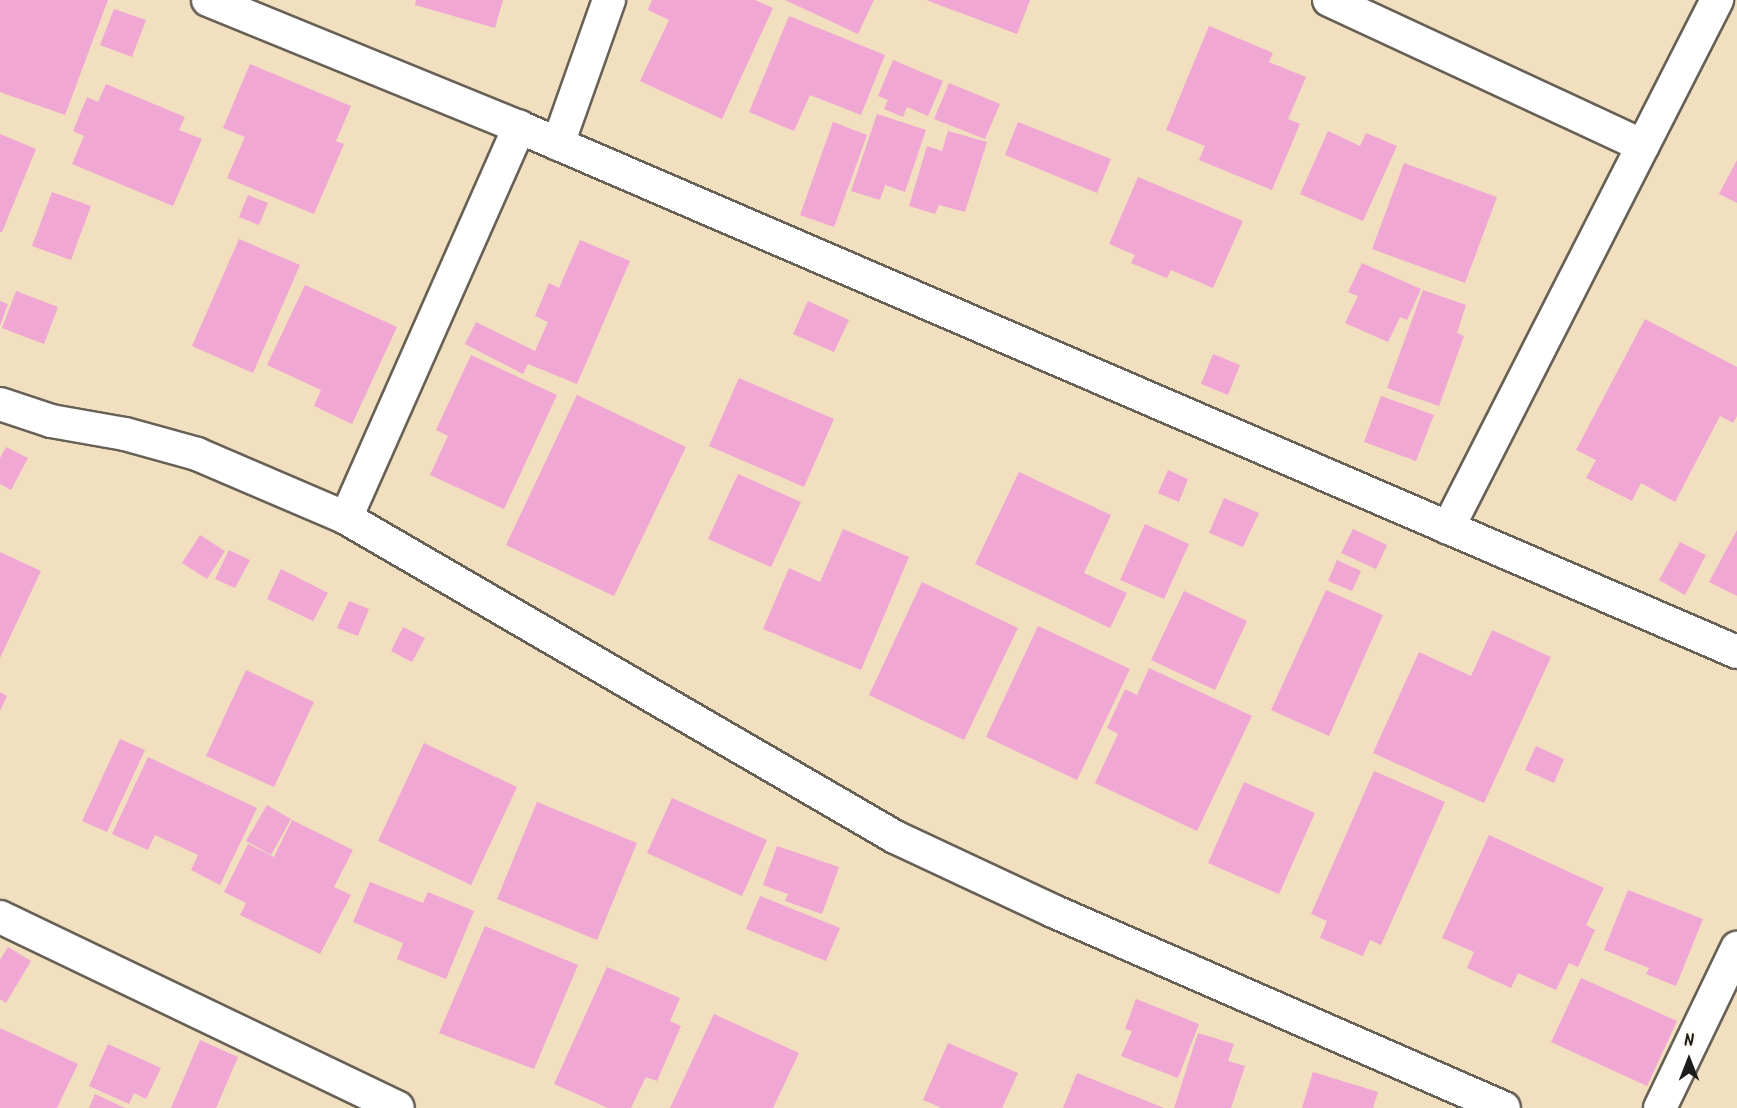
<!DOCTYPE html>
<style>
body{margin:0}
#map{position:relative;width:1737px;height:1108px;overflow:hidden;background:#f1dfc0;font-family:Kalam,sans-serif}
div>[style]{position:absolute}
.building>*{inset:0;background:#f0a7d3}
.roads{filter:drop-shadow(2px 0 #676055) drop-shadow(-2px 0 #676055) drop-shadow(0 2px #676055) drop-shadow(0 -2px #676055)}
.street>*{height:32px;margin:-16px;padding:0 16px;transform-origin:16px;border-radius:16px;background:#fff}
span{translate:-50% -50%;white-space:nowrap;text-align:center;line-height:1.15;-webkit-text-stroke:5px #fbf7ec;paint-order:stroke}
.north{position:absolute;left:1659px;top:1030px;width:60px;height:60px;-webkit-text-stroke:4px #fbf7ec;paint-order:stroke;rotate:0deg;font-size:16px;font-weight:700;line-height:24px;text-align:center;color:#1c1c1c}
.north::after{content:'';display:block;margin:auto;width:21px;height:27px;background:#1c1c1c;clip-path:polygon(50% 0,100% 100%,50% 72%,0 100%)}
</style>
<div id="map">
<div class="building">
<i style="clip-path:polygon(0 0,108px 0,65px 115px,0 92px)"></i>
<i style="clip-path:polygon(416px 0,503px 0,495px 28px,415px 5px)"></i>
<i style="clip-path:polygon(652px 0,755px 0,773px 8px,722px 119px,640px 81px,669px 20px,648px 10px)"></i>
<i style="clip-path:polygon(785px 0,874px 0,858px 34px)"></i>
<i style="clip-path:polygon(926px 0,1030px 0,1017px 34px)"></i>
<i style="clip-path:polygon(114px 9px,146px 20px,132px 57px,100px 45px)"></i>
<i style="clip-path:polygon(789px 16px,885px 55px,861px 115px,810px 95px,794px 131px,749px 112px)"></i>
<i style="clip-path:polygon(1209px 26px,1273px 53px,1269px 62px,1306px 77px,1288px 119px,1300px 124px,1272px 190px,1199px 160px,1205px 146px,1166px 130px)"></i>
<i style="clip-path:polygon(893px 60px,943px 81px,928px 116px,907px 107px,903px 117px,884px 109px,888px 100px,878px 96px)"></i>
<i style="clip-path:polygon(250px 64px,351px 106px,336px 141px,344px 144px,314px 214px,227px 178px,245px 137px,223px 128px)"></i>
<i style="clip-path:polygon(949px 83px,1000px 104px,985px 139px,934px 119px)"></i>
<i style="clip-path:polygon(106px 84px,185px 117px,179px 130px,202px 139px,173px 206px,72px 164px,84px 136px,73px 131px,87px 97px,98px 102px)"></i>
<i style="clip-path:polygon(877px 114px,926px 130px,905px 192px,885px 185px,880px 200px,851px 191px)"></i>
<i style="clip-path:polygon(833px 122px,867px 135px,834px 227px,800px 215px)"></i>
<i style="clip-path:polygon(1018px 122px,1111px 159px,1097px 193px,1005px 155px)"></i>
<i style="clip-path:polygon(948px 131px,987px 142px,965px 212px,939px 205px,935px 214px,909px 206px,927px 146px,942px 151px)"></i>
<i style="clip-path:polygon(1328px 131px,1360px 146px,1366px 133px,1397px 146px,1363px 221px,1300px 194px)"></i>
<i style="clip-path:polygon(0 134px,36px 149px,2px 232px,0 232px)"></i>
<i style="clip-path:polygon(1737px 160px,1737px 203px,1719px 194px)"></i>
<i style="clip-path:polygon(1404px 163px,1497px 197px,1465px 283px,1372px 249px)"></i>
<i style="clip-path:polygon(1138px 177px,1243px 221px,1213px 288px,1171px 270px,1167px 278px,1131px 263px,1135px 255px,1109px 244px)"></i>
<i style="clip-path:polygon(52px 192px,91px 206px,71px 260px,32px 246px)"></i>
<i style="clip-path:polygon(248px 195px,268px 203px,259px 225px,239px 217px)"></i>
<i style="clip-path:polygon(239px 239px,300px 265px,253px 373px,192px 346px)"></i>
<i style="clip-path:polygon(580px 240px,630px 261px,577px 384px,528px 364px,523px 374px,465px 344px,476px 322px,535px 351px,548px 322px,535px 316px,549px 283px,559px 288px)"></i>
<i style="clip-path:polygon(1362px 263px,1421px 289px,1407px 320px,1400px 317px,1388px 342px,1345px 323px,1358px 296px,1348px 292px)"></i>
<i style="clip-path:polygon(305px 285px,397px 327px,352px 424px,314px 406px,321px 390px,267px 365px)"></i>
<i style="clip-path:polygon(1423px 290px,1466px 305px,1457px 333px,1464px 336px,1439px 406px,1387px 388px)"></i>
<i style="clip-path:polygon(16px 291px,58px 307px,44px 344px,2px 328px)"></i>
<i style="clip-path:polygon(0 301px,8px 304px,0 326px)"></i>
<i style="clip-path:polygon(808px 301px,849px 320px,834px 352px,793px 334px)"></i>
<i style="clip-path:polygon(1645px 319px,1737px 367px,1737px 416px,1733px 423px,1720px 416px,1675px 502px,1641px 483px,1632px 501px,1586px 478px,1596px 460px,1576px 450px)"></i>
<i style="clip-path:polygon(1213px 354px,1240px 365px,1228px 395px,1201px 384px)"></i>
<i style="clip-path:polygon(471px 355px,557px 395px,504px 509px,430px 475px,448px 436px,436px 430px)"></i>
<i style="clip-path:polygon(739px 378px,834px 419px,804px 487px,709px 446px)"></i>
<i style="clip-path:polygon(577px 395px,686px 447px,614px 596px,506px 545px)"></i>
<i style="clip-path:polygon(1381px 396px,1434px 415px,1416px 461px,1364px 442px)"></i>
<i style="clip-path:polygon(6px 447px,28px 458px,11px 490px,0 484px,0 458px)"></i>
<i style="clip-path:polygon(1168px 470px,1188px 479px,1179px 502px,1158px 493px)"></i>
<i style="clip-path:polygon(1019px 472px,1111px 515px,1084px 573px,1127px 593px,1110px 628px,975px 564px)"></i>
<i style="clip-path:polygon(738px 474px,801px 502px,771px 567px,708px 539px)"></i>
<i style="clip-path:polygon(1224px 498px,1259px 513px,1243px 547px,1209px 533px)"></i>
<i style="clip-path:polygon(1145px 524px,1189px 544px,1164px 599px,1120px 580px)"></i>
<i style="clip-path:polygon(843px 529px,909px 557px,861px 670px,763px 629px,789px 568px,820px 582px)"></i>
<i style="clip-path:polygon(1353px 529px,1387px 545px,1376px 569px,1341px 553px)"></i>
<i style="clip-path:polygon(1737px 530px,1737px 596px,1709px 582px)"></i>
<i style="clip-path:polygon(200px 535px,225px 551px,207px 579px,182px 563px)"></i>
<i style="clip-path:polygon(1680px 542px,1706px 555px,1685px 595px,1659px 580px)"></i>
<i style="clip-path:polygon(229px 550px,250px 560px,235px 588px,215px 579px)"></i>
<i style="clip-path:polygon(0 552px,41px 571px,0 658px)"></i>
<i style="clip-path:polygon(1337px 560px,1361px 571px,1352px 591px,1328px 581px)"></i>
<i style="clip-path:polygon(281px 569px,328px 593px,313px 621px,267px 599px)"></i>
<i style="clip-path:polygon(922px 582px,1018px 628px,964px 740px,869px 695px)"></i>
<i style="clip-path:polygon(1326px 590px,1383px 615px,1329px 736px,1271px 710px)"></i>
<i style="clip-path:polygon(1184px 591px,1247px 621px,1215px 690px,1151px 660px)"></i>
<i style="clip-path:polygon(349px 601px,369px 609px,358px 636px,337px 628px)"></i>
<i style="clip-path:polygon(1038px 626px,1130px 669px,1077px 780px,986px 737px)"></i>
<i style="clip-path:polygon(403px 627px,425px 638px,412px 662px,391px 651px)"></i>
<i style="clip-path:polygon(1492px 630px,1551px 657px,1484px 803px,1373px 753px,1419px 652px,1471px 676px)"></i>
<i style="clip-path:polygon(1149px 668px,1252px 716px,1197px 831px,1095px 783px,1118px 734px,1107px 728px,1125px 689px,1137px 695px)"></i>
<i style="clip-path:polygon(246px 670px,314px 702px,274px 787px,206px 756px)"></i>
<i style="clip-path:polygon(0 692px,7px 696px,0 711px)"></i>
<i style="clip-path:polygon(120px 739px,145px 750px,107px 832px,82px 821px)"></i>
<i style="clip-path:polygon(424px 743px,517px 787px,471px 885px,378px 841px)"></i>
<i style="clip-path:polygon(1536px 746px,1564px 759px,1554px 783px,1525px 770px)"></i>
<i style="clip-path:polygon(148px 757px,257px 808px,220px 885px,191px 870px,198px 855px,155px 835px,148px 850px,112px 834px)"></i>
<i style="clip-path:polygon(1374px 771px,1445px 802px,1381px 945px,1370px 940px,1363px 956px,1320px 938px,1327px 921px,1311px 914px)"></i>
<i style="clip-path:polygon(1244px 782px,1315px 813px,1279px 894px,1208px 863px)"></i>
<i style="clip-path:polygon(672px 798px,767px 840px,742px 896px,647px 853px)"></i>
<i style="clip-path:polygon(537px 802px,637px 843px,597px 940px,497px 899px)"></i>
<i style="clip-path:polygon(267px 805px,291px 819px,271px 855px,246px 841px)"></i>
<i style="clip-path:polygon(292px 820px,353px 850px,334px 887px,351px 895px,320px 954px,240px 915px,246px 903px,224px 892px,248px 844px,274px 857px)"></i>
<i style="clip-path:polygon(1489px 835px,1604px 888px,1586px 925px,1595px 930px,1578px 967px,1569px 963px,1556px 990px,1518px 973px,1511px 988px,1467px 968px,1474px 952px,1442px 938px)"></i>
<i style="clip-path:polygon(777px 846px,839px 867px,822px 914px,785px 901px,788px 894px,763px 885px)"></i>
<i style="clip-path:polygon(370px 882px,423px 903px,428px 892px,474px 911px,446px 979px,397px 959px,403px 943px,353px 922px)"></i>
<i style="clip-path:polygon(1628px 890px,1703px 919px,1676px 986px,1646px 974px,1649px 968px,1604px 950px)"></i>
<i style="clip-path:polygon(760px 896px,840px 928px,826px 961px,746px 929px)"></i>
<i style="clip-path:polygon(485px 926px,578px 965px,534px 1069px,439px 1033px)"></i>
<i style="clip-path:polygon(8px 947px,31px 961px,6px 1003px,0 999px,0 960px)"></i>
<i style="clip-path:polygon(607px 967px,680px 998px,670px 1021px,681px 1026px,657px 1081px,646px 1077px,631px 1108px,608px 1108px,554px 1084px)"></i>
<i style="clip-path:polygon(1581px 978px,1677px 1021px,1647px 1086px,1551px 1042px)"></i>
<i style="clip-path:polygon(1136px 999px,1199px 1024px,1178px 1078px,1121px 1056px,1132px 1031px,1125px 1029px)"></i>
<i style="clip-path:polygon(714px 1014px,799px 1053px,773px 1108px,670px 1108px)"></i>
<i style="clip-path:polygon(0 1028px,78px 1064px,57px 1108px,0 1108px)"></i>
<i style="clip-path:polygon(1198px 1033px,1234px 1044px,1228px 1061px,1245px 1066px,1231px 1108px,1174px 1108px)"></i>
<i style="clip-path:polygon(200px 1040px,238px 1057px,216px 1108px,171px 1108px)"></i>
<i style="clip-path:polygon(948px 1043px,1018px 1073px,1002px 1108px,942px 1108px,923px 1100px)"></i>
<i style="clip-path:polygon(108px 1044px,161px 1068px,146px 1099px,134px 1093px,129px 1104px,89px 1086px)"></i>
<i style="clip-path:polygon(1313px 1072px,1378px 1092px,1373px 1108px,1302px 1108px)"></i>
<i style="clip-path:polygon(1077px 1073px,1164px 1108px,1063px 1108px)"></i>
<i style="clip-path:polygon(95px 1094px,125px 1108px,89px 1108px)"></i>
</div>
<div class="roads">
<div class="street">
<i style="left:208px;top:0;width:336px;rotate:22.2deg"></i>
<i style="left:519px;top:127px;width:1326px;rotate:23.32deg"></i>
<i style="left:1329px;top:0;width:346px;rotate:24.9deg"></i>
<i style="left:558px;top:144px;width:153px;rotate:-70.5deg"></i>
<i style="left:0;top:404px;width:54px;rotate:18.4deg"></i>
<i style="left:51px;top:421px;width:75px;rotate:10deg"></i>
<i style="left:125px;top:434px;width:75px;rotate:15.5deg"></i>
<i style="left:197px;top:454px;width:162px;rotate:23.2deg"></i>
<i style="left:346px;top:518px;width:635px;rotate:30.16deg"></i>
<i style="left:895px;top:837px;width:174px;rotate:25.1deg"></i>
<i style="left:1053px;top:911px;width:492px;rotate:23.6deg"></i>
<i style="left:346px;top:518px;width:428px;rotate:-66.1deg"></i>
<i style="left:1448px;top:528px;width:593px;rotate:-63deg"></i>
<i style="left:0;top:917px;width:441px;rotate:25.6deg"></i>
<i style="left:1660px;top:1108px;width:178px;rotate:-64.3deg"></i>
</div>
</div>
<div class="north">N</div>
</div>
